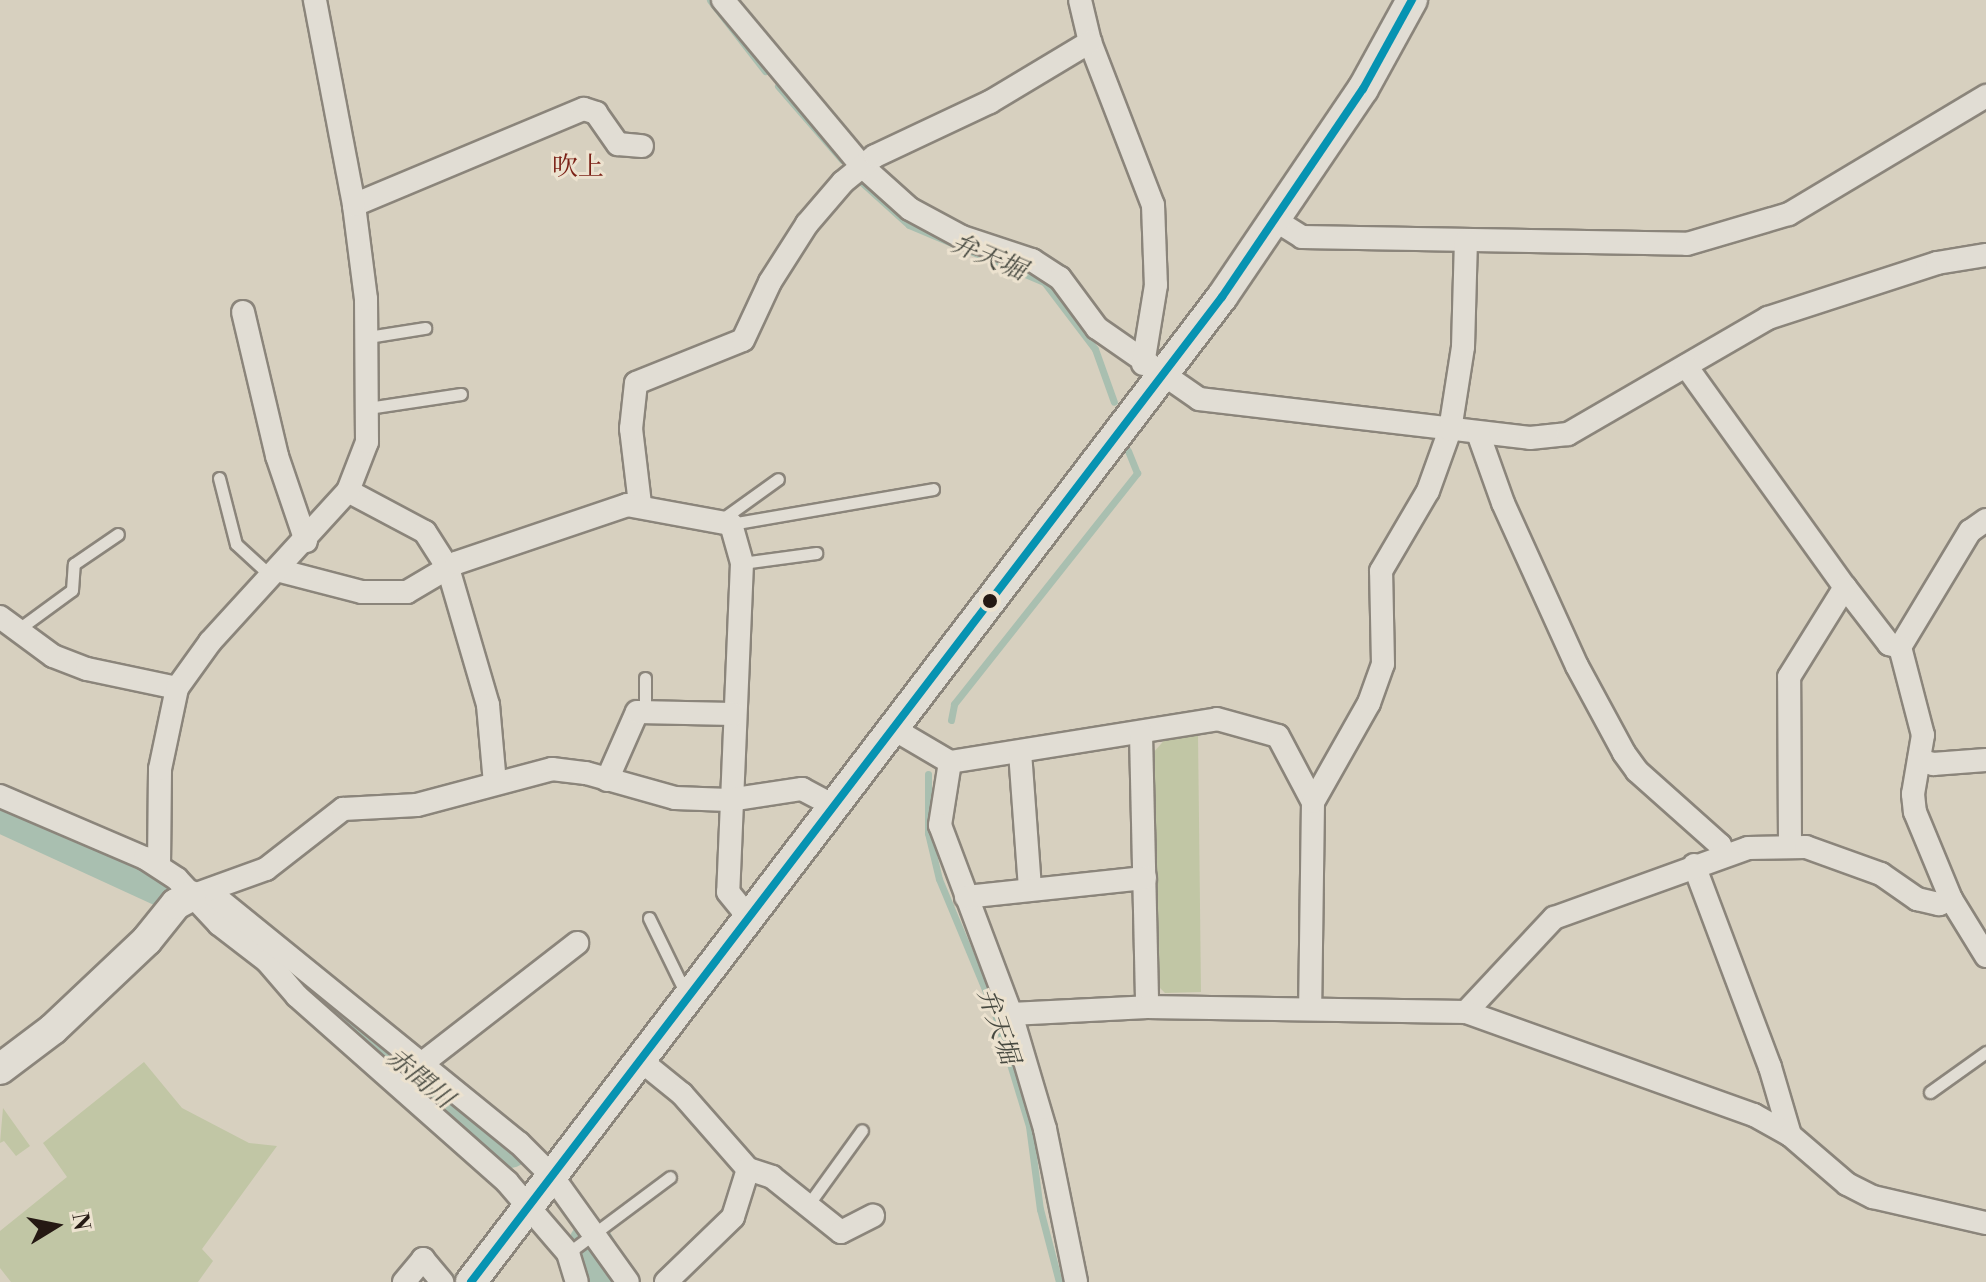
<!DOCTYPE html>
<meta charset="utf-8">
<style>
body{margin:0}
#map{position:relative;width:1986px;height:1282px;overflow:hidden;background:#d7d0bf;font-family:"Libre Bodoni","Noto Serif JP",serif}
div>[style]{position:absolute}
.green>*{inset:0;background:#c1c6a5}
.stream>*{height:7px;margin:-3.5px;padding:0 3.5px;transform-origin:3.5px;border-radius:3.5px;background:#a9bfb0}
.river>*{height:44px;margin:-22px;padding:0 22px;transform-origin:22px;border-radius:22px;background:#a9bfb0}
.roads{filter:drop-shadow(2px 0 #8b857b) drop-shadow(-2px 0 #8b857b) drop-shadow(0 2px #8b857b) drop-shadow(0 -2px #8b857b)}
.lane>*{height:11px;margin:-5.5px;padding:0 5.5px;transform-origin:5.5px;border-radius:5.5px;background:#e1ddd4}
.street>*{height:22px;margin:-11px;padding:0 11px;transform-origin:11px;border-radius:11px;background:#e1ddd4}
.secondary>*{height:30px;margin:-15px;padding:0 15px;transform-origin:15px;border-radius:15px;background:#e1ddd4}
.bus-1>*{height:8px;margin:-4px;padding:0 4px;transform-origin:4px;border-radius:4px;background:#0693b2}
.dots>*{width:22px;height:22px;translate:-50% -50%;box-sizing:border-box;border:4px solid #ece2cf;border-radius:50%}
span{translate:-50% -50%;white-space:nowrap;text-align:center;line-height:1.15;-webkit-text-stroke:6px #ece2cf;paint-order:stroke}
.neighbourhood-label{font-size:26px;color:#7a1f14}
.water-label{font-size:26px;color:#474940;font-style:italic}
.north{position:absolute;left:16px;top:1186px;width:80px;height:80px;-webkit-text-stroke:6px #ece2cf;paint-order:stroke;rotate:80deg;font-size:22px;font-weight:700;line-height:32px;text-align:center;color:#251913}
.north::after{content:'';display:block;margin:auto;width:28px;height:36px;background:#251913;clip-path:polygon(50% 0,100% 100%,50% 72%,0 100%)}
</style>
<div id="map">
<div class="green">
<i style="clip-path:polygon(1198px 734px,1201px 992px,1165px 993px,1155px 983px,1153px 753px,1168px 736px)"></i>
<i style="clip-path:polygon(144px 1062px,182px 1108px,249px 1143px,277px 1146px,202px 1249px,213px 1261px,198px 1282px,11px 1282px,0 1268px,0 1231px,67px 1177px,43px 1143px)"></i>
<i style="clip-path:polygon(3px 1108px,30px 1146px,16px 1156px,4px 1141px,0 1143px)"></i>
</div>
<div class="stream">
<i style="left:710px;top:0;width:90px;rotate:52.2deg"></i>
<i style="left:778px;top:86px;width:98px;rotate:49.1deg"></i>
<i style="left:859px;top:180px;width:67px;rotate:42deg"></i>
<i style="left:909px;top:225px;width:147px;rotate:22.9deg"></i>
<i style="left:1044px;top:282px;width:84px;rotate:52.7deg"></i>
<i style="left:1095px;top:349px;width:56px;rotate:70.3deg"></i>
<i style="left:951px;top:720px;width:16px;rotate:-79deg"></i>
<i style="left:954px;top:704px;width:295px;rotate:-51.6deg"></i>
<i style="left:1137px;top:473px;width:24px;rotate:-112deg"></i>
<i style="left:928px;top:774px;width:59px;rotate:90deg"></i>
<i style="left:928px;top:833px;width:47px;rotate:76.6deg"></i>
<i style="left:939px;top:879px;width:143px;rotate:67.4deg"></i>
<i style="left:994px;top:1011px;width:120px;rotate:73.1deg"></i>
<i style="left:1029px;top:1126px;width:84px;rotate:82.5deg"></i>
<i style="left:1040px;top:1209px;width:75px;rotate:75.4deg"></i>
</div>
<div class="river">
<i style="left:0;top:810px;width:179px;rotate:24.7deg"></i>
<i style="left:323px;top:999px;width:138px;rotate:40deg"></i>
<i style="left:429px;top:1088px;width:99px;rotate:35.9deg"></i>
<i style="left:591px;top:1243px;width:45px;rotate:60.6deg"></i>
</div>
<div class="roads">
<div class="lane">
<i style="left:368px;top:337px;width:58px;rotate:-9deg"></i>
<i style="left:368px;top:408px;width:94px;rotate:-8.6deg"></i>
<i style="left:219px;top:478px;width:68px;rotate:75.6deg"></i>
<i style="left:236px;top:544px;width:49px;rotate:42.5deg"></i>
<i style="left:721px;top:520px;width:70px;rotate:-35.7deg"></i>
<i style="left:731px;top:524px;width:205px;rotate:-9.8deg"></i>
<i style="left:742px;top:563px;width:75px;rotate:-7.7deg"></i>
<i style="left:16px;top:631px;width:69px;rotate:-36.2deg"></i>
<i style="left:72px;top:590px;width:26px;rotate:-86deg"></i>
<i style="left:74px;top:564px;width:53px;rotate:-34.3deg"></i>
<i style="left:645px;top:712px;width:34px;rotate:-90deg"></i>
<i style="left:649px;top:918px;width:87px;rotate:64deg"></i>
<i style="left:1930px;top:1092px;width:69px;rotate:-35.5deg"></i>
<i style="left:808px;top:1205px;width:92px;rotate:-54.2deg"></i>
<i style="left:568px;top:1253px;width:127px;rotate:-36.7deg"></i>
</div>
<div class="street">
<i style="left:723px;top:0;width:217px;rotate:50.1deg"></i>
<i style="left:862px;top:166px;width:64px;rotate:41.9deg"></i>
<i style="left:910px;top:209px;width:59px;rotate:28.3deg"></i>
<i style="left:962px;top:237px;width:74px;rotate:18.2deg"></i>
<i style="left:1032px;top:260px;width:33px;rotate:33deg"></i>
<i style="left:1060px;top:278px;width:62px;rotate:53.5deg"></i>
<i style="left:1097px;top:328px;width:124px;rotate:34.8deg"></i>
<i style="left:1199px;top:399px;width:333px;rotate:6.7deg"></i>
<i style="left:1530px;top:438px;width:38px;rotate:-6deg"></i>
<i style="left:1568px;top:434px;width:231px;rotate:-30.1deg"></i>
<i style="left:1768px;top:318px;width:178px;rotate:-18deg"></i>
<i style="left:1937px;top:263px;width:50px;rotate:-9.3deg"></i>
<i style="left:1080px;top:0;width:43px;rotate:76.6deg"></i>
<i style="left:1090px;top:42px;width:175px;rotate:68.9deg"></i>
<i style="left:1153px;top:205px;width:80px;rotate:87.9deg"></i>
<i style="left:1156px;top:285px;width:80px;rotate:99.3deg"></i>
<i style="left:354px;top:205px;width:249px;rotate:-22.7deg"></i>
<i style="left:584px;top:109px;width:13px;rotate:18deg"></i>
<i style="left:596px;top:113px;width:38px;rotate:55deg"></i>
<i style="left:618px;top:144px;width:24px;rotate:5deg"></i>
<i style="left:1275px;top:220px;width:32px;rotate:32deg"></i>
<i style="left:1302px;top:237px;width:385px;rotate:1deg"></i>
<i style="left:1687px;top:244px;width:106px;rotate:-16.4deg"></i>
<i style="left:1789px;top:214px;width:230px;rotate:-30.9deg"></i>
<i style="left:243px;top:312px;width:148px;rotate:76.7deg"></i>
<i style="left:277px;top:456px;width:90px;rotate:71.2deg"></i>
<i style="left:1686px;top:366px;width:272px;rotate:54.3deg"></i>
<i style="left:1845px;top:587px;width:72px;rotate:52.3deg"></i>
<i style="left:1889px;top:644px;width:11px;rotate:15deg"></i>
<i style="left:1478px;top:433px;width:74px;rotate:70.3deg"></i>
<i style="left:1503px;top:503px;width:179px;rotate:65.6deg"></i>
<i style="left:1577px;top:666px;width:99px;rotate:61.6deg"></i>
<i style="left:1624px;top:753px;width:22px;rotate:54deg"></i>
<i style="left:1637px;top:771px;width:111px;rotate:41.7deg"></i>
<i style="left:1720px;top:845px;width:10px;rotate:79deg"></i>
<i style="left:348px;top:491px;width:87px;rotate:28deg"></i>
<i style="left:425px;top:532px;width:43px;rotate:57.4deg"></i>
<i style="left:448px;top:568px;width:143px;rotate:73.7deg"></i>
<i style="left:488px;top:705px;width:78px;rotate:84.9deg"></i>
<i style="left:640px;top:504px;width:76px;rotate:-96.8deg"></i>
<i style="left:631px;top:429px;width:46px;rotate:-83.8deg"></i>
<i style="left:636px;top:383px;width:115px;rotate:-21.9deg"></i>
<i style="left:743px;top:340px;width:64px;rotate:-65deg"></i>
<i style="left:770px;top:282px;width:69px;rotate:-57.5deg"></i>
<i style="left:807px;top:224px;width:55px;rotate:-49.4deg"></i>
<i style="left:843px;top:182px;width:41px;rotate:-39.1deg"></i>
<i style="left:875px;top:156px;width:127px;rotate:-25.2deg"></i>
<i style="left:990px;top:102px;width:117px;rotate:-31deg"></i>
<i style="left:1986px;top:520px;width:19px;rotate:145deg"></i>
<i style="left:1970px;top:531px;width:135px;rotate:121.1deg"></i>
<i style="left:1900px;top:647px;width:91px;rotate:75.4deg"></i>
<i style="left:1923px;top:735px;width:60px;rotate:99.6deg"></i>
<i style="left:1913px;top:794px;width:18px;rotate:84deg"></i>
<i style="left:1915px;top:812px;width:94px;rotate:67.5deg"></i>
<i style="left:1951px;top:899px;width:67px;rotate:58.4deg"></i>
<i style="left:277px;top:570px;width:88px;rotate:14.5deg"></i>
<i style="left:362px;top:592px;width:45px"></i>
<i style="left:407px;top:592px;width:57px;rotate:-30.6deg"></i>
<i style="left:456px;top:563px;width:181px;rotate:-18.7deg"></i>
<i style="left:627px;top:505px;width:106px;rotate:10.4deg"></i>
<i style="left:731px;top:524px;width:41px;rotate:74.2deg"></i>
<i style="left:742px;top:563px;width:329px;rotate:92.4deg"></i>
<i style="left:728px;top:892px;width:35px;rotate:51deg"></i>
<i style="left:0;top:617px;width:66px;rotate:36.3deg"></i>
<i style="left:53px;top:656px;width:36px;rotate:21deg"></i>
<i style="left:87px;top:669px;width:92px;rotate:11.9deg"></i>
<i style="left:892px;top:728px;width:67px;rotate:30.4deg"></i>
<i style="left:950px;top:762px;width:270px;rotate:-9.1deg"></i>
<i style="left:1217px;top:719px;width:63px;rotate:15.6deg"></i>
<i style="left:1278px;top:736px;width:75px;rotate:62.1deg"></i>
<i style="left:1313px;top:802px;width:206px;rotate:90.8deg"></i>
<i style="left:1141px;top:734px;width:273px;rotate:88.7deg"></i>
<i style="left:1020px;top:752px;width:136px;rotate:85.8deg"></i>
<i style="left:1919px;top:760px;width:15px;rotate:16deg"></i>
<i style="left:1933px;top:764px;width:53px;rotate:-4.3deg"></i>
<i style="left:950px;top:762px;width:64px;rotate:99deg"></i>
<i style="left:940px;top:825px;width:202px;rotate:69.4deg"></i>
<i style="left:1011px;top:1014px;width:120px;rotate:73.5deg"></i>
<i style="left:1045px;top:1129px;width:156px;rotate:78.5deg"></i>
<i style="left:607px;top:780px;width:74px;rotate:-66.2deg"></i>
<i style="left:637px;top:712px;width:97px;rotate:1.2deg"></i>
<i style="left:0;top:796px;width:158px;rotate:23.2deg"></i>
<i style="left:145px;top:858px;width:38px;rotate:33deg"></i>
<i style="left:177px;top:879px;width:62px;rotate:47deg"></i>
<i style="left:219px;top:924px;width:61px;rotate:37.6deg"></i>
<i style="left:267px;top:961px;width:46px;rotate:49.4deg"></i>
<i style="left:297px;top:996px;width:281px;rotate:41.5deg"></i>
<i style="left:507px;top:1182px;width:94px;rotate:49.3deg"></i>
<i style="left:568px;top:1253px;width:30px;rotate:73deg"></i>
<i style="left:1313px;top:802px;width:114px;rotate:-60.5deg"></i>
<i style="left:1369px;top:703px;width:41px;rotate:-70.3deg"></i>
<i style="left:1383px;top:664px;width:93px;rotate:-91.2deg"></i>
<i style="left:1381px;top:571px;width:93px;rotate:-59.6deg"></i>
<i style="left:1428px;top:491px;width:65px;rotate:-70.2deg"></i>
<i style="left:1450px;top:430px;width:84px;rotate:-81.1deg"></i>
<i style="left:1463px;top:347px;width:106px;rotate:-88.4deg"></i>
<i style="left:1790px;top:844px;width:167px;rotate:-90.3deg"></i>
<i style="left:1789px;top:677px;width:106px;rotate:-58.1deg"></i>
<i style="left:1694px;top:865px;width:216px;rotate:69.4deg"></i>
<i style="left:1770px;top:1067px;width:71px;rotate:73.6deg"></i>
<i style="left:159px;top:866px;width:97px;rotate:-89.4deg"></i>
<i style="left:160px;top:769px;width:83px;rotate:-78.1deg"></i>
<i style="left:177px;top:688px;width:57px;rotate:-54.3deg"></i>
<i style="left:210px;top:642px;width:205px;rotate:-47.6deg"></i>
<i style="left:348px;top:491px;width:53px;rotate:-68.8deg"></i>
<i style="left:367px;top:442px;width:143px;rotate:-90.4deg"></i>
<i style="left:366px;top:299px;width:95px;rotate:-97.3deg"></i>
<i style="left:354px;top:205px;width:209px;rotate:-100.8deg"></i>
<i style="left:211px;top:893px;width:397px;rotate:39.1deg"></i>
<i style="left:519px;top:1143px;width:47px;rotate:45deg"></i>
<i style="left:552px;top:1176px;width:130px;rotate:54.4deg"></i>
<i style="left:191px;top:896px;width:80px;rotate:-19.8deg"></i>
<i style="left:266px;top:869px;width:98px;rotate:-37.9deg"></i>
<i style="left:343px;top:809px;width:74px;rotate:-3.1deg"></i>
<i style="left:417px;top:805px;width:140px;rotate:-14.9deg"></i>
<i style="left:552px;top:769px;width:34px;rotate:7deg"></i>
<i style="left:586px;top:773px;width:92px;rotate:15.7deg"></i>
<i style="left:675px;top:798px;width:54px;rotate:2.1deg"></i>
<i style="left:729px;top:800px;width:74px;rotate:-8.6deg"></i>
<i style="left:802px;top:789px;width:36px;rotate:28deg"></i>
<i style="left:966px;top:897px;width:180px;rotate:-6.1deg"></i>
<i style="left:1466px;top:1012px;width:129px;rotate:-46.9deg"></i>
<i style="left:1554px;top:918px;width:206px;rotate:-19.8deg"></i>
<i style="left:1748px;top:848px;width:58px;rotate:-1deg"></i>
<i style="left:1806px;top:847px;width:80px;rotate:19.8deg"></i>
<i style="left:1881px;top:874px;width:44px;rotate:34.8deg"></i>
<i style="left:1917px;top:899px;width:23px;rotate:13deg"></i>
<i style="left:1939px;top:904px;width:13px;rotate:-23deg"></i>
<i style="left:1011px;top:1014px;width:136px;rotate:-2.9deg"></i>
<i style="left:1147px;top:1007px;width:319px;rotate:0.9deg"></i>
<i style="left:1466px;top:1012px;width:306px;rotate:19.7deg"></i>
<i style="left:1754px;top:1115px;width:41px;rotate:29.1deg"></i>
<i style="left:1790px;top:1135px;width:75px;rotate:40.7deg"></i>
<i style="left:1847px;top:1184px;width:29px;rotate:27deg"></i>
<i style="left:1873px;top:1197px;width:116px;rotate:13deg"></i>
<i style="left:640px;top:1060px;width:54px;rotate:39deg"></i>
<i style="left:682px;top:1094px;width:100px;rotate:48.7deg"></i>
<i style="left:748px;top:1169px;width:25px;rotate:18deg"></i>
<i style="left:772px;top:1177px;width:88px;rotate:38.6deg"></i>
<i style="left:841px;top:1232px;width:36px;rotate:-27deg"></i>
<i style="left:420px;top:1065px;width:199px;rotate:-37.8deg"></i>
<i style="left:404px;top:1282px;width:30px;rotate:-50deg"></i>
<i style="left:423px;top:1259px;width:30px;rotate:50deg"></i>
<i style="left:666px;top:1282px;width:93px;rotate:-44.1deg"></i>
<i style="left:733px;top:1217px;width:50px;rotate:-72.6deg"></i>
</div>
<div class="secondary">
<i style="left:0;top:1069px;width:66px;rotate:-37deg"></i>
<i style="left:53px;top:1029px;width:129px;rotate:-43.4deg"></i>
<i style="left:147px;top:940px;width:46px;rotate:-51.1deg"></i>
<i style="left:176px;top:904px;width:17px;rotate:-28deg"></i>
<i style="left:471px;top:1282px;width:1239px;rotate:-52.68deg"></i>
<i style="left:1222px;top:297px;width:251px;rotate:-55.9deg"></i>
<i style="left:1363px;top:89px;width:102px;rotate:-61.2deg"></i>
</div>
</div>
<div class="bus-1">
<i style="left:471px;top:1282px;width:1239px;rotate:-52.68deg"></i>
<i style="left:1222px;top:297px;width:251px;rotate:-55.9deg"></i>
<i style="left:1363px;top:89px;width:102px;rotate:-61.2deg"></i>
</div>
<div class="dots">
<i style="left:990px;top:601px;background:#251913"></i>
</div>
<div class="neighbourhood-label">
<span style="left:578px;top:168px">吹上</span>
</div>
<div class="water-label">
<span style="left:988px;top:258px;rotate:23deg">弁天堀</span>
<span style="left:997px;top:1026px;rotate:71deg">弁天堀</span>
<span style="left:419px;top:1079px;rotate:39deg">赤間川</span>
</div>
<div class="north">N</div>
</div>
